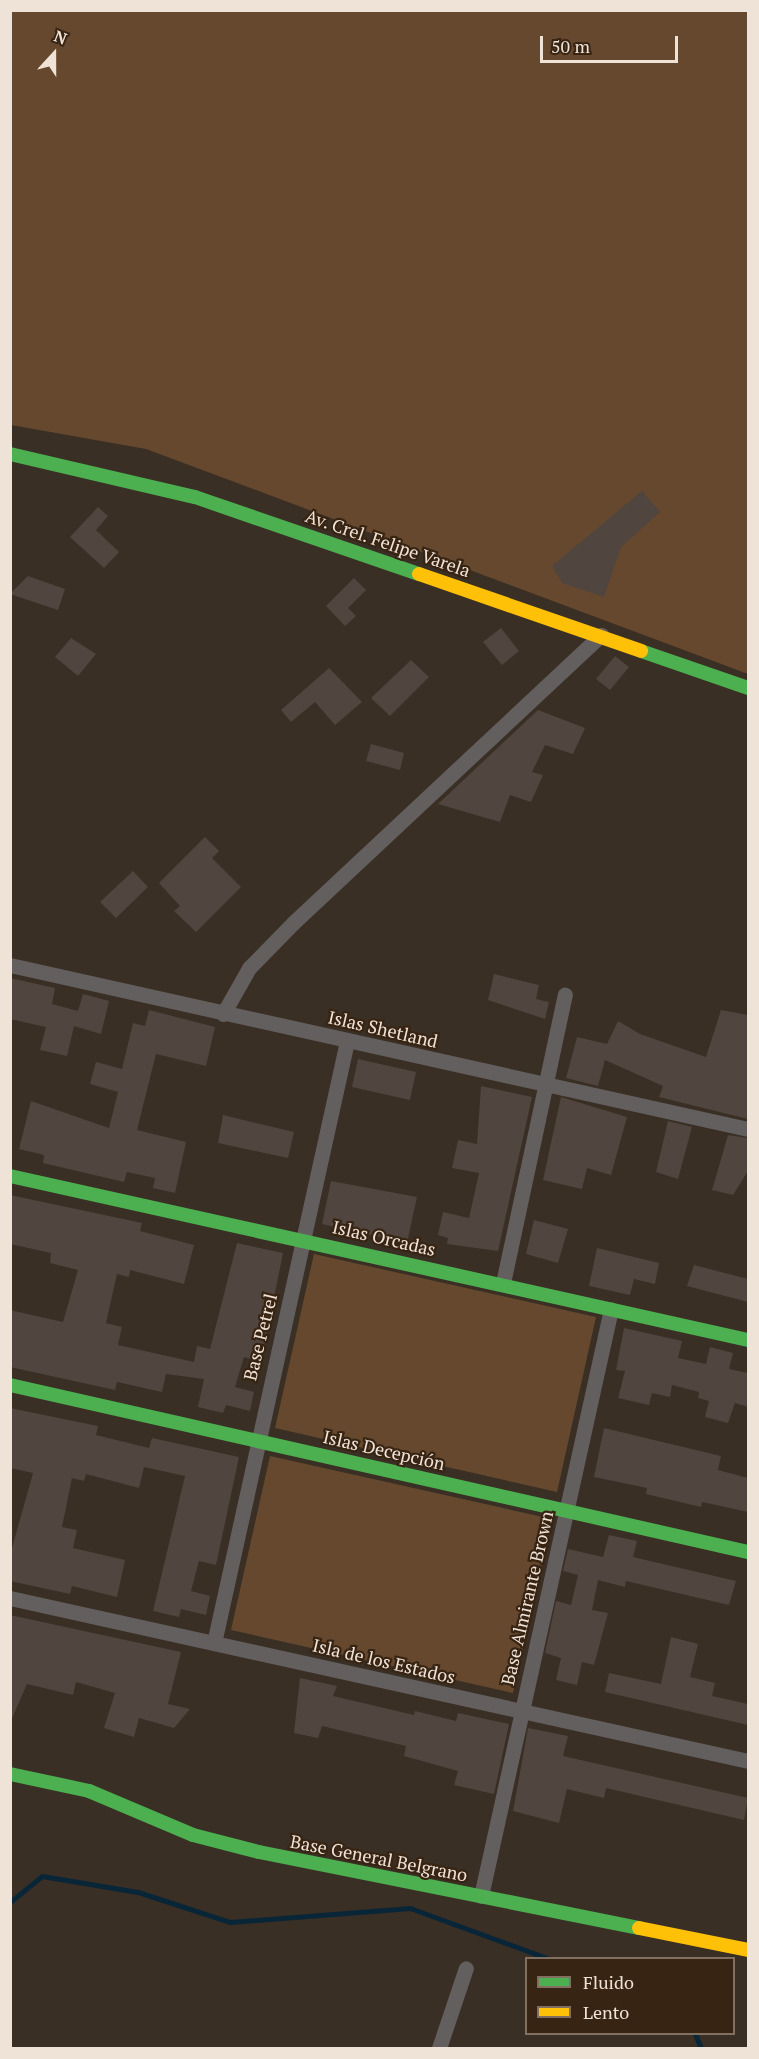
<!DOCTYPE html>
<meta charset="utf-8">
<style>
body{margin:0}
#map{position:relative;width:759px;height:2059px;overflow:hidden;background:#3a2f24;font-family:"PT Serif",serif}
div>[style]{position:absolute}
.green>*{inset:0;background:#65482d}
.stream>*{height:5px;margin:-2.5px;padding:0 2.5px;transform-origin:2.5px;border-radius:2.5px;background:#092638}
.building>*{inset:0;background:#50453f}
.street>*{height:15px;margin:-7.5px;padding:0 7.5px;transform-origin:7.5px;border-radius:7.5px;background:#645f5f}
.fast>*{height:14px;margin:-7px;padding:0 7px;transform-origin:7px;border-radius:7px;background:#4caf50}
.slow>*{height:14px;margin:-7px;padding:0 7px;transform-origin:7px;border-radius:7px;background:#ffc107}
span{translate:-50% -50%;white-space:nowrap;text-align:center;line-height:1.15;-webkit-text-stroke:4.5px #382412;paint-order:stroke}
.street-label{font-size:18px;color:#efe2d7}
.frame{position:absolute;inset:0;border:12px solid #efe2d7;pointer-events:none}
.legend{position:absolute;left:525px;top:1957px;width:210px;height:78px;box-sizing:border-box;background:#382412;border:2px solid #817061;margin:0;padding:8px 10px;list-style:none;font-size:18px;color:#efe2d7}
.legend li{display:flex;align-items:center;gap:12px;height:30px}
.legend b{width:30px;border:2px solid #817061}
.north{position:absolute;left:24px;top:24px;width:60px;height:60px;-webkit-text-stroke:4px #382412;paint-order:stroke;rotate:21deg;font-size:16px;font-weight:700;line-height:24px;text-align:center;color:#efe2d7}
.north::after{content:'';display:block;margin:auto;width:21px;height:27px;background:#efe2d7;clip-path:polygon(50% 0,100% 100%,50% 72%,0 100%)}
.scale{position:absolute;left:540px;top:36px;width:138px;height:27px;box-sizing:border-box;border:3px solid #efe2d7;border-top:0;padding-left:8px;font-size:18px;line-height:21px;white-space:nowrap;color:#efe2d7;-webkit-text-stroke:4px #382412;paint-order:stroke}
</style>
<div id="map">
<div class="green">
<i style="clip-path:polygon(10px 11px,748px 11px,748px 674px,146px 449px,11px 425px)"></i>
<i style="clip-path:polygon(314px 1254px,596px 1317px,557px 1492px,275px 1428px)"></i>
<i style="clip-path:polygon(270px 1456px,552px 1519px,513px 1693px,231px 1630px)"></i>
</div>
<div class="stream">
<i style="left:10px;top:1902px;width:41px;rotate:-39.1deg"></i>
<i style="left:42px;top:1876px;width:97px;rotate:9.5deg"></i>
<i style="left:138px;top:1892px;width:97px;rotate:18.1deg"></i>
<i style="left:230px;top:1922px;width:181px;rotate:-4.4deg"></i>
<i style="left:410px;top:1908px;width:146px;rotate:20.1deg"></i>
<i style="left:695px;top:2034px;width:15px;rotate:67deg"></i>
</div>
<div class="building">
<i style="clip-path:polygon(642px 491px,660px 512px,621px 547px,604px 597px,562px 583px,552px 566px)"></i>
<i style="clip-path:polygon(98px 507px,108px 516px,96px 530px,119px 552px,104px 568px,70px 537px)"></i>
<i style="clip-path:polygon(28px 576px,65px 589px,58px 610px,10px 594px)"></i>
<i style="clip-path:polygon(354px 578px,366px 590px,348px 608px,356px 616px,345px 626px,326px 606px)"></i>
<i style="clip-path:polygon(501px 628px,519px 651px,502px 665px,483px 642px)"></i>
<i style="clip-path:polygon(71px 638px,96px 654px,78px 676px,55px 657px)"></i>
<i style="clip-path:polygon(615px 656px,629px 667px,610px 690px,596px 679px)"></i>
<i style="clip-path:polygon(411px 660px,429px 677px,390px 716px,371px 698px)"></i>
<i style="clip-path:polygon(329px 668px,362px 702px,335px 725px,315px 702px,291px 722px,281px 710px)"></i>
<i style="clip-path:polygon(538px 710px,585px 728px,573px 754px,545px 745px,532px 772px,543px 775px,531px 802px,510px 795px,500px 822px,438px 804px)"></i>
<i style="clip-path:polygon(371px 744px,404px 753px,400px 770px,366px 761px)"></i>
<i style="clip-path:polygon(205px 837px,219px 851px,212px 858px,241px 887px,196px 932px,174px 911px,180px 906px,159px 883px)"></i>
<i style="clip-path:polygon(133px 871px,148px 887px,116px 918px,100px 902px)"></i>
<i style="clip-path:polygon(494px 974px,539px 985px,536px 999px,549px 1002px,545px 1019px,488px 1000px)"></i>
<i style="clip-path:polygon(10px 978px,55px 988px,52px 1004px,78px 1011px,83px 994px,109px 1001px,101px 1034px,74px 1026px,67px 1056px,40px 1050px,46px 1027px,10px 1019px)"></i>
<i style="clip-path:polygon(149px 1010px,215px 1027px,206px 1066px,156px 1054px,137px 1130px,186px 1142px,175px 1193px,153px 1188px,155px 1178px,127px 1172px,124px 1182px,43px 1163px,44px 1155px,19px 1149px,31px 1101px,109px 1128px,118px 1092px,90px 1084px,96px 1062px,122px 1069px,133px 1023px,145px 1026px)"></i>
<i style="clip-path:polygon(721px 1010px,748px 1015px,748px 1119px,659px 1097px,663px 1086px,605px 1060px,598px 1086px,566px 1078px,577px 1037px,607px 1044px,618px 1021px,640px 1034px,706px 1057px)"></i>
<i style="clip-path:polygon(358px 1059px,416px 1072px,410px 1100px,352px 1087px)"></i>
<i style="clip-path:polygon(481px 1086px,532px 1097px,498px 1251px,447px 1244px,448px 1238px,438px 1235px,443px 1212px,469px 1218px,479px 1173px,452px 1168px,458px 1140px,477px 1144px)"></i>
<i style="clip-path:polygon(561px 1097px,627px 1117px,611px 1175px,587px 1168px,582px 1189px,543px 1180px)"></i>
<i style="clip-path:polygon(223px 1115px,294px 1132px,288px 1158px,218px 1143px)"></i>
<i style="clip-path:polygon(668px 1121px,692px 1127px,678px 1179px,656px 1172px)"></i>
<i style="clip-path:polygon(728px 1135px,748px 1138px,748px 1171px,733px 1195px,712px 1190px)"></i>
<i style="clip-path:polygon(331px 1181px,417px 1197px,407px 1243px,322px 1224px)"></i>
<i style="clip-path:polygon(10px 1195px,142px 1223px,140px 1231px,194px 1245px,184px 1284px,130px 1270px,129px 1277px,117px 1274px,106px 1323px,122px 1327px,118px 1345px,194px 1362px,197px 1346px,210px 1349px,237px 1243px,283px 1253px,261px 1362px,244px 1357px,235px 1387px,254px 1392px,250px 1411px,226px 1405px,223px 1413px,198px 1407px,204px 1379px,166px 1374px,162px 1392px,117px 1382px,115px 1390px,10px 1367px,10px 1310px,63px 1322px,78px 1270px,50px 1263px,51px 1253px,10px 1244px)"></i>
<i style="clip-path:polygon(534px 1220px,568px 1229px,558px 1263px,526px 1254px)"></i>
<i style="clip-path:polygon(597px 1248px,659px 1263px,655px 1284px,634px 1279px,630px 1295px,589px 1286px)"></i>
<i style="clip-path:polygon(694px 1265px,748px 1279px,748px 1302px,687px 1286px)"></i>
<i style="clip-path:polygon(624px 1328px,682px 1341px,678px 1358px,706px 1364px,710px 1347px,733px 1353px,729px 1369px,748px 1373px,748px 1407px,735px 1403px,728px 1423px,705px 1417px,709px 1401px,698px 1398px,699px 1392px,672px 1385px,670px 1397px,652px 1393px,649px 1405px,618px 1398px,625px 1371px,616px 1370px)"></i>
<i style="clip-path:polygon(10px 1408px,98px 1426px,96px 1435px,149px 1448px,152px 1438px,239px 1457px,216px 1565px,199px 1561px,191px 1591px,210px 1596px,206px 1615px,181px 1609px,179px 1617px,153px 1611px,185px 1476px,144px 1467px,139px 1488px,86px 1474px,84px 1481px,72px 1478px,62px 1527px,77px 1530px,73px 1548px,125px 1560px,117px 1597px,72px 1586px,70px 1594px,10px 1581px,10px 1555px,33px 1473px,10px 1468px)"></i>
<i style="clip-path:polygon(604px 1428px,721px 1456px,718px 1470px,748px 1478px,748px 1512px,702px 1502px,701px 1507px,646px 1494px,647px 1488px,594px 1477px)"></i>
<i style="clip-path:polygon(609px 1535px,637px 1541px,633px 1557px,736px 1581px,729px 1605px,626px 1581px,625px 1587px,598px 1580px,592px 1610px,608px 1613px,594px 1665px,582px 1662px,577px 1685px,556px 1680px,561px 1658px,545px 1653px,556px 1601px,571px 1605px,578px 1575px,563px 1571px,568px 1549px,603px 1557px)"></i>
<i style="clip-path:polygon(10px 1615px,181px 1652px,168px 1704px,190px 1709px,174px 1728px,139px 1718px,134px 1737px,104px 1728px,115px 1693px,76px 1682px,73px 1695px,27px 1684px,10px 1723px)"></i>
<i style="clip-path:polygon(671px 1637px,698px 1644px,690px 1677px,715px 1683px,712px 1696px,748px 1704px,748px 1725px,605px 1692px,609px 1673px,661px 1684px)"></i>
<i style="clip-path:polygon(300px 1678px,337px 1686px,333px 1696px,414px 1715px,415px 1711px,456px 1721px,458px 1713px,509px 1724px,494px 1794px,454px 1785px,458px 1771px,404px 1756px,406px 1746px,322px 1726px,318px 1738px,294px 1733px)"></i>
<i style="clip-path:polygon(528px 1728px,568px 1736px,563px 1756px,748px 1798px,744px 1820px,606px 1788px,604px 1798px,567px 1789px,559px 1823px,513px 1811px)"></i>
</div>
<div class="street">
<i style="left:10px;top:965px;width:756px;rotate:12.53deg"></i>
<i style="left:223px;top:1014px;width:53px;rotate:-60.5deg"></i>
<i style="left:249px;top:968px;width:63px;rotate:-45.6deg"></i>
<i style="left:293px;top:923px;width:422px;rotate:-43.1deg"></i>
<i style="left:503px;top:1283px;width:295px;rotate:-77.9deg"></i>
<i style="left:10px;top:1598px;width:756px;rotate:12.45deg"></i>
<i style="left:214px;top:1643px;width:617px;rotate:-77.54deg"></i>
<i style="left:481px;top:1896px;width:601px;rotate:-77.51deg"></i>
<i style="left:439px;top:2048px;width:84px;rotate:-71.4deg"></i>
</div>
<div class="fast">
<i style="left:10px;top:454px;width:190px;rotate:13.1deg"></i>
<i style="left:195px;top:497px;width:237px;rotate:19deg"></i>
<i style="left:641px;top:651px;width:113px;rotate:19.1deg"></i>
<i style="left:10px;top:1176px;width:756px;rotate:12.53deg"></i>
<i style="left:10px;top:1385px;width:757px;rotate:12.75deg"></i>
<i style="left:10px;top:1774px;width:81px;rotate:12.1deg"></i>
<i style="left:89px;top:1791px;width:113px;rotate:22.9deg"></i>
<i style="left:193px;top:1835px;width:68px;rotate:14.4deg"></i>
<i style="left:259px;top:1852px;width:388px;rotate:11.3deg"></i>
</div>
<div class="slow">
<i style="left:419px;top:574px;width:235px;rotate:19.1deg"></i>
<i style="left:639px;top:1928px;width:111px;rotate:11.4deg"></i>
</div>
<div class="street-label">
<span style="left:388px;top:543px;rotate:19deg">Av. Crel. Felipe Varela</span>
<span style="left:383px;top:1029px;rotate:13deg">Islas Shetland</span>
<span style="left:384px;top:1238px;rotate:13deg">Islas Orcadas</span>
<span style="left:260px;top:1337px;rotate:-76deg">Base Petrel</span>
<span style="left:384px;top:1450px;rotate:13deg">Islas Decepción</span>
<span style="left:527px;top:1598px;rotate:-77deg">Base Almirante Brown</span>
<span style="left:384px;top:1661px;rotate:13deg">Isla de los Estados</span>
<span style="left:379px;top:1858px;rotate:11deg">Base General Belgrano</span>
</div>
<div class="frame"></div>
<ul class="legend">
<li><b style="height:8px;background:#4caf50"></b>Fluido</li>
<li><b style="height:8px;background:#ffc107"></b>Lento</li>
</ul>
<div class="north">N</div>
<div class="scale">50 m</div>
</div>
